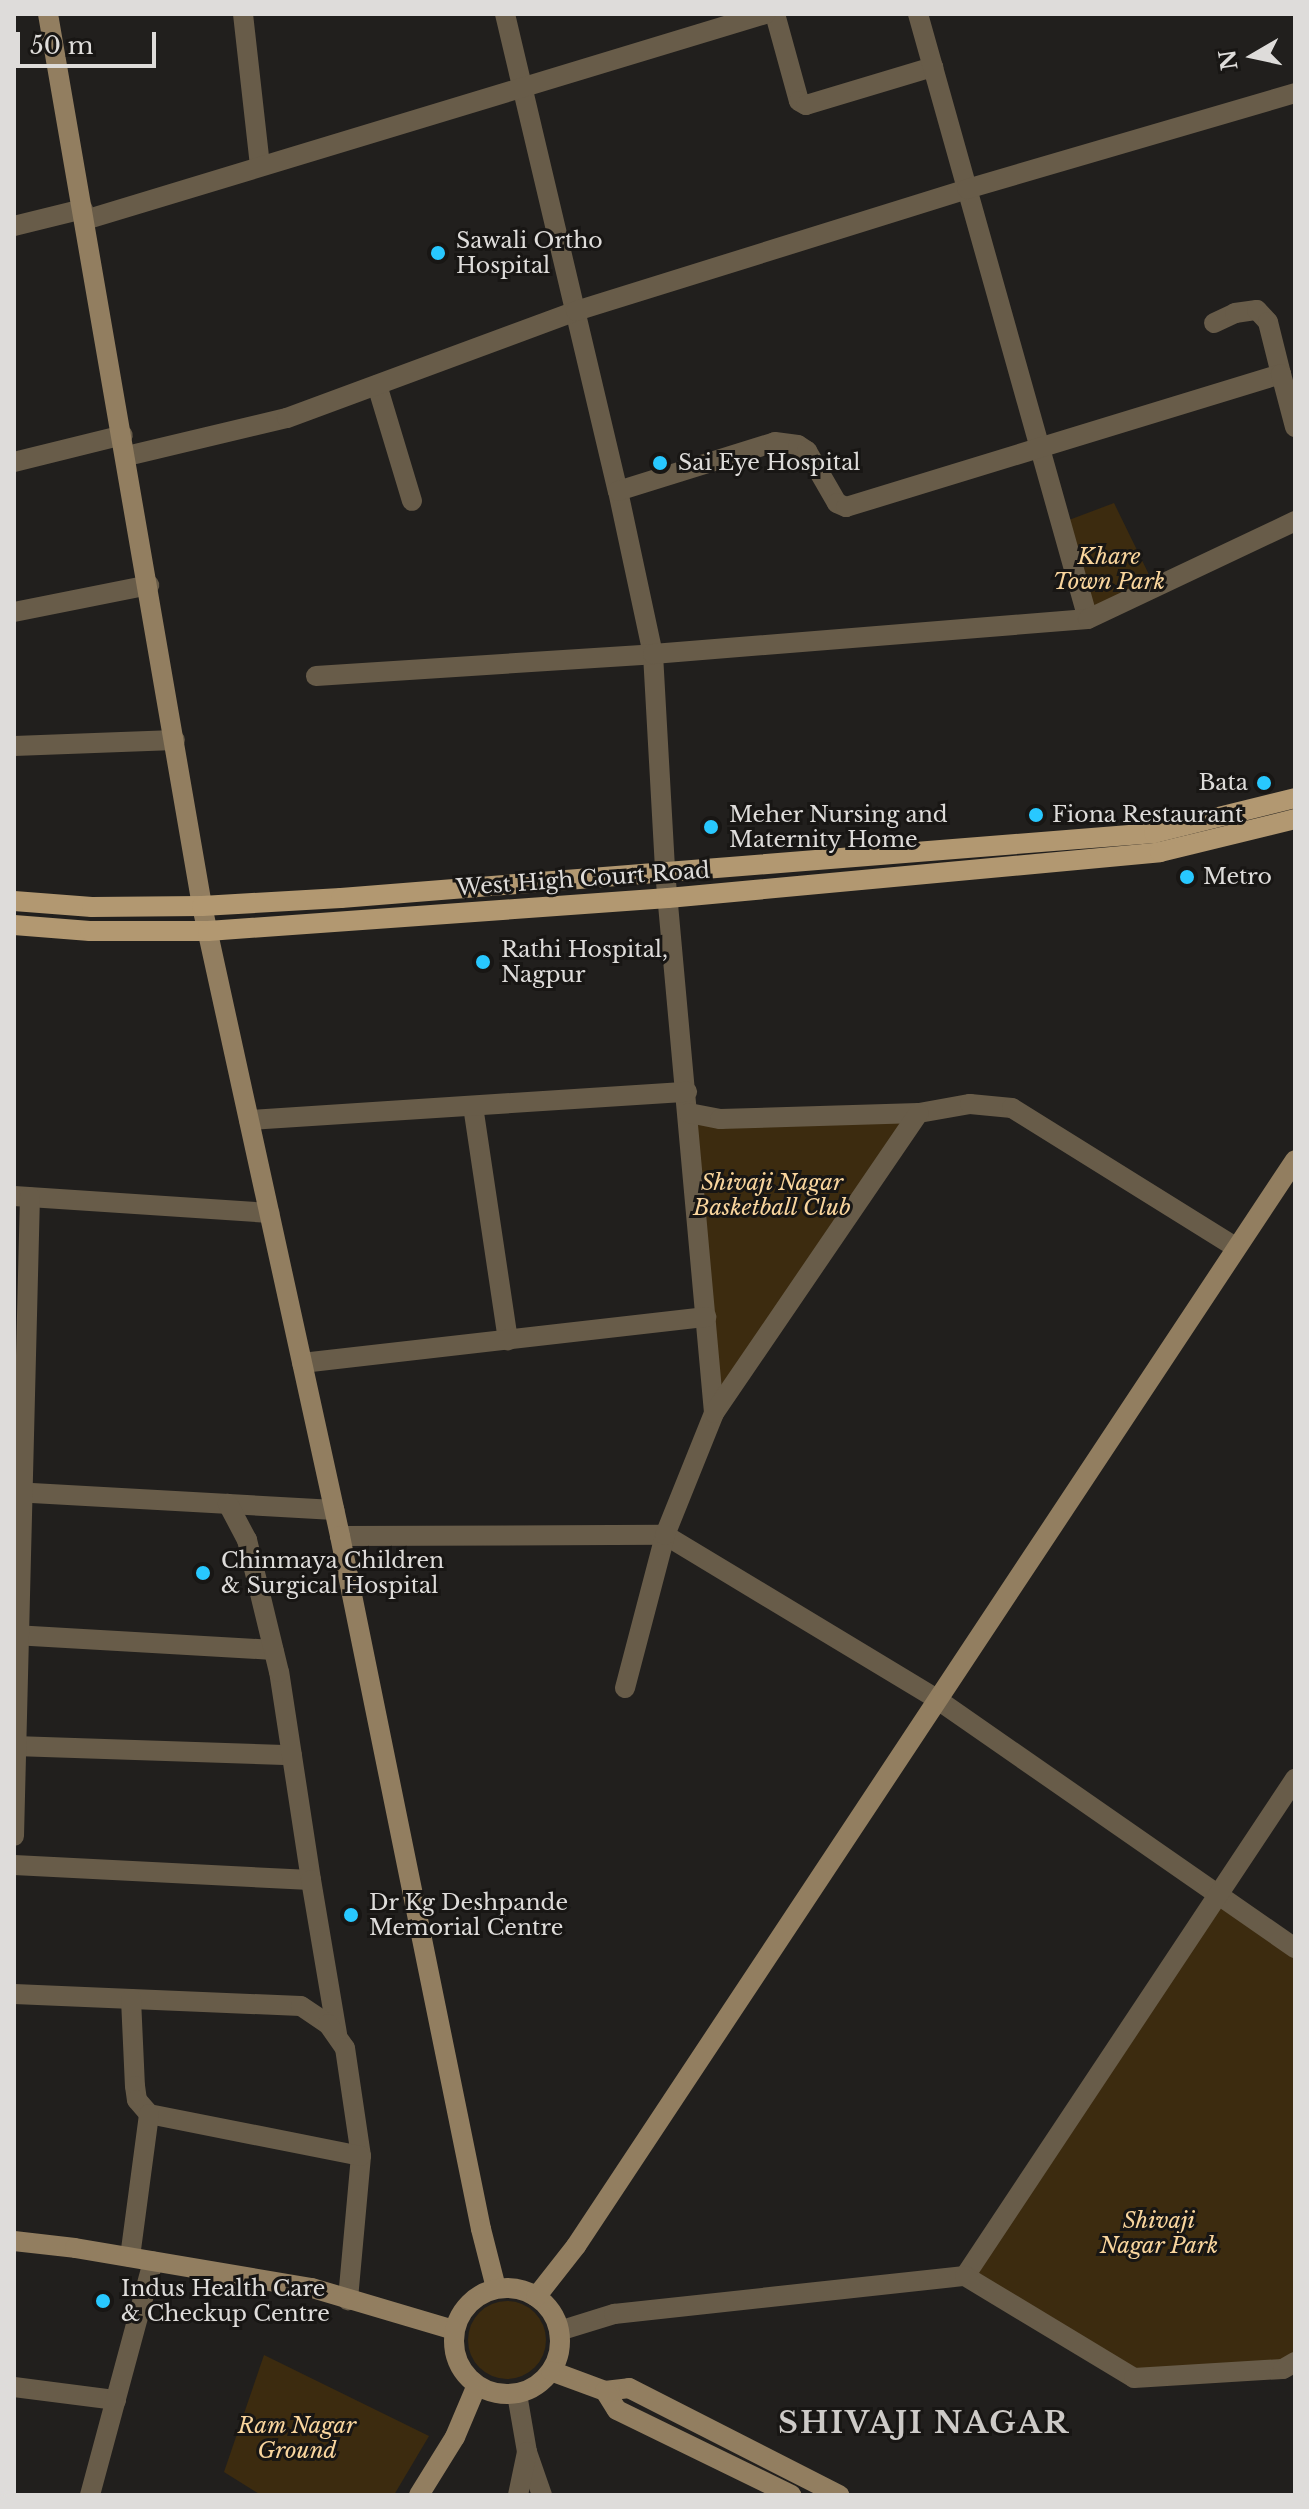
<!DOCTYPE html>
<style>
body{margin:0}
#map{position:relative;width:1309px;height:2509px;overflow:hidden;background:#211f1d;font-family:"Libre Baskerville",serif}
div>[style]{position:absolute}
.green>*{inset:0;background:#3c2b0f}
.round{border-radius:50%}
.street>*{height:20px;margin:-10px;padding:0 10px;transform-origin:10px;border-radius:10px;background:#685c49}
.secondary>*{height:20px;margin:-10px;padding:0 10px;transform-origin:10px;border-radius:10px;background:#927e60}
.secondary>.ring{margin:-10px;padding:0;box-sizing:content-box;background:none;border:20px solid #927e60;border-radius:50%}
.primary>*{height:20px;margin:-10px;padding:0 10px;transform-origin:10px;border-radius:10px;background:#b29871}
.dots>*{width:22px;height:22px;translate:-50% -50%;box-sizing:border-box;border:4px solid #181614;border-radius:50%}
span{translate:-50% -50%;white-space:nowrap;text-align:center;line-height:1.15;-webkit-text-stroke:6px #181614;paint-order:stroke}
.poi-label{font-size:22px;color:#dedcda}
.left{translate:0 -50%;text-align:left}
.right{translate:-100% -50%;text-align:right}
.park-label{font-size:22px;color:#f9d59d;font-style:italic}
.street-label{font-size:22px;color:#dedcda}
.district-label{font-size:30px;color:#cdcac7;font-weight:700;letter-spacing:2px}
.frame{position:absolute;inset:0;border:16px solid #dedcda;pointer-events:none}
.north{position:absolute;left:1213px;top:16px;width:80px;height:80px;-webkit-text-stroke:6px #181614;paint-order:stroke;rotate:261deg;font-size:22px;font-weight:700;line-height:32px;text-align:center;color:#dedcda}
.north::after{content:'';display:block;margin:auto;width:28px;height:36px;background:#dedcda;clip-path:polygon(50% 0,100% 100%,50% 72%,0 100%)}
.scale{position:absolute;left:16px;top:32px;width:140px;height:36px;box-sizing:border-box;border:4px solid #dedcda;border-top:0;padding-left:10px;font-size:24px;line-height:28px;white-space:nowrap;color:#dedcda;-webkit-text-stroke:6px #181614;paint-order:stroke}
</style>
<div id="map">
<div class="green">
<i style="clip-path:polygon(1114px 503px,1155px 587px,1088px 619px,1061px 523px)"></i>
<i style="clip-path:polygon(909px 1119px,714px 1413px,695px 1121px)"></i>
<i style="clip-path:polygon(1218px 1896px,1295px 1949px,1295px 2361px,1134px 2378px,966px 2276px)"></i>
<i class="round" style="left:468px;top:2301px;width:78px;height:78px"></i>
<i style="clip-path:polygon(264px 2355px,429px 2436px,394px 2495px,261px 2495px,224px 2472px)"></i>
</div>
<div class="street">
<i style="left:243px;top:14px;width:153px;rotate:83.6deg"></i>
<i style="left:505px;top:14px;width:490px;rotate:76.7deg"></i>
<i style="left:618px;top:491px;width:167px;rotate:77.9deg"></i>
<i style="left:653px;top:654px;width:217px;rotate:86.8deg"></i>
<i style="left:665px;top:871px;width:544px;rotate:84.83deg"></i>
<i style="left:775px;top:14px;width:90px;rotate:74.6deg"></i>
<i style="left:799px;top:101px;width:8px;rotate:30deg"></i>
<i style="left:806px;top:105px;width:133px;rotate:-16.7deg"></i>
<i style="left:918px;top:14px;width:628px;rotate:74.31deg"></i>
<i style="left:85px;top:220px;width:711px;rotate:-16.85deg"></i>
<i style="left:14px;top:226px;width:71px;rotate:-13.8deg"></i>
<i style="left:1214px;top:323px;width:23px;rotate:-25deg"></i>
<i style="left:1235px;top:313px;width:22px;rotate:-8deg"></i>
<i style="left:1257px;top:310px;width:16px;rotate:47deg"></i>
<i style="left:1268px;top:322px;width:54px;rotate:76deg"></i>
<i style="left:377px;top:385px;width:121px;rotate:73.2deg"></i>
<i style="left:127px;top:456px;width:164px;rotate:-13.4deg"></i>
<i style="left:287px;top:418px;width:308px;rotate:-20.3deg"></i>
<i style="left:576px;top:311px;width:410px;rotate:-17.3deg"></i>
<i style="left:967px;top:189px;width:342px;rotate:-16.3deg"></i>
<i style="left:14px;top:462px;width:112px;rotate:-13.9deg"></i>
<i style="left:618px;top:491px;width:164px;rotate:-17.3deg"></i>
<i style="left:775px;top:442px;width:23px;rotate:7deg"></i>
<i style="left:798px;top:445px;width:11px;rotate:34deg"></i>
<i style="left:807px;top:451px;width:60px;rotate:60deg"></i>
<i style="left:837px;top:503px;width:10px;rotate:24deg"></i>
<i style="left:846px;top:507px;width:455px;rotate:-17deg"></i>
<i style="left:1281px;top:374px;width:55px;rotate:75.2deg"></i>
<i style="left:14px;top:612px;width:138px;rotate:-11.3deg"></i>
<i style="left:316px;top:676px;width:338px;rotate:-3.7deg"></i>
<i style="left:653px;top:654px;width:436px;rotate:-4.6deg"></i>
<i style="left:1088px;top:619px;width:229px;rotate:-25.3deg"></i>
<i style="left:14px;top:746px;width:161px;rotate:-2.1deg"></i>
<i style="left:473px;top:1106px;width:237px;rotate:81.5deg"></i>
<i style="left:689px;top:1113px;width:32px;rotate:11deg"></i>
<i style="left:720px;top:1119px;width:199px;rotate:-1.7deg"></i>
<i style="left:919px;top:1113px;width:52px;rotate:-10deg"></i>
<i style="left:970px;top:1104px;width:42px;rotate:5.4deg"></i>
<i style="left:1012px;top:1108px;width:263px;rotate:31.9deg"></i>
<i style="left:249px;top:1120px;width:439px;rotate:-3.7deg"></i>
<i style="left:14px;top:1196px;width:256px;rotate:3.8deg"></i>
<i style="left:302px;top:1363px;width:407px;rotate:-6.5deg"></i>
<i style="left:14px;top:1492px;width:321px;rotate:3.2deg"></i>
<i style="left:340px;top:1536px;width:325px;rotate:-0.2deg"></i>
<i style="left:665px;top:1535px;width:319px;rotate:31.1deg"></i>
<i style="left:938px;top:1700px;width:435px;rotate:34.8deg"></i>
<i style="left:14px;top:1635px;width:260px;rotate:3.3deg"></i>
<i style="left:625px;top:1688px;width:158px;rotate:-75.3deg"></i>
<i style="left:665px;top:1535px;width:131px;rotate:-68.1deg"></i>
<i style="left:714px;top:1413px;width:363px;rotate:-55.7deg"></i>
<i style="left:14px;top:1746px;width:278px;rotate:1.9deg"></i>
<i style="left:14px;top:1836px;width:639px;rotate:-88.57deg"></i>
<i style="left:14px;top:1865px;width:297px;rotate:2.9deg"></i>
<i style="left:311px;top:1880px;width:210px;rotate:-98.7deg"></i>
<i style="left:279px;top:1672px;width:136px;rotate:-103.6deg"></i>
<i style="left:247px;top:1540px;width:41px;rotate:-117.8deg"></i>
<i style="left:311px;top:1880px;width:156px;rotate:80.4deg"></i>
<i style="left:14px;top:1994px;width:287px;rotate:2.4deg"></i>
<i style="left:301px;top:2006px;width:32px;rotate:34deg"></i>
<i style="left:328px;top:2024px;width:29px;rotate:55deg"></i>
<i style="left:345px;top:2048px;width:109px;rotate:81.6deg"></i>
<i style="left:361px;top:2156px;width:145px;rotate:95.2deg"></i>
<i style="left:131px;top:1999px;width:87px;rotate:87.4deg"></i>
<i style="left:135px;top:2086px;width:14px;rotate:82deg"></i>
<i style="left:137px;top:2100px;width:18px;rotate:49deg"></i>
<i style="left:149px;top:2114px;width:216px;rotate:11.2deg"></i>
<i style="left:130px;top:2257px;width:144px;rotate:-82.4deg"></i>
<i style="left:965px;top:2276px;width:597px;rotate:-56.42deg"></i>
<i style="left:559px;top:2331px;width:58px;rotate:-17.2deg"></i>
<i style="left:614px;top:2314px;width:353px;rotate:-6.2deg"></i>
<i style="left:965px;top:2276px;width:197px;rotate:31.1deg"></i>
<i style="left:1134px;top:2378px;width:149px;rotate:-3.5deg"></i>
<i style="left:1283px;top:2369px;width:14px;rotate:-30deg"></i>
<i style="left:14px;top:2387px;width:103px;rotate:7.3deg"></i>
<i style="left:517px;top:2394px;width:59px;rotate:80.2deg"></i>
<i style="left:527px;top:2452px;width:46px;rotate:70.8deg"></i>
<i style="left:90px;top:2495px;width:242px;rotate:-74.9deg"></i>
<i style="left:518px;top:2495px;width:44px;rotate:-78.2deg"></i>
</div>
<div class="secondary">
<i style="left:48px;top:14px;width:905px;rotate:80.2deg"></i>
<i style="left:202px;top:906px;width:645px;rotate:77.64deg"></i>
<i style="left:340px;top:1536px;width:707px;rotate:78.5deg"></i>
<i style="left:481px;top:2229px;width:61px;rotate:75.7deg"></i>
<i style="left:14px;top:2241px;width:61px;rotate:6.5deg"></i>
<i style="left:75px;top:2248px;width:240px;rotate:9.6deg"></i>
<i style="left:312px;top:2288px;width:148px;rotate:16.5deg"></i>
<i class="ring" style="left:454px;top:2288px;width:86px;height:86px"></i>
<i style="left:536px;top:2297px;width:65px;rotate:-51.9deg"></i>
<i style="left:576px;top:2246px;width:1302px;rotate:-56.49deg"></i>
<i style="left:551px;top:2371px;width:58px;rotate:20.3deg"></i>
<i style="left:605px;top:2391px;width:24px;rotate:-7deg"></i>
<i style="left:629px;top:2388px;width:236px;rotate:27deg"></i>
<i style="left:605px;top:2391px;width:22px;rotate:58deg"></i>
<i style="left:617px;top:2410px;width:194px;rotate:26deg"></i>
<i style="left:419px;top:2495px;width:68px;rotate:-58.2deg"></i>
<i style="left:455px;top:2437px;width:56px;rotate:-67.1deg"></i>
</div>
<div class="primary">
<i style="left:14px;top:901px;width:78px;rotate:4.4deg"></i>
<i style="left:92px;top:907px;width:110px;rotate:-0.5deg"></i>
<i style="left:202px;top:906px;width:139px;rotate:-3.3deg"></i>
<i style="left:341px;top:898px;width:816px;rotate:-4.57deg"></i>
<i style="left:1154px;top:833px;width:145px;rotate:-13.9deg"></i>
<i style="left:14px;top:925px;width:76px;rotate:4.5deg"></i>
<i style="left:90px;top:931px;width:118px"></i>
<i style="left:208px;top:931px;width:461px;rotate:-4.1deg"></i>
<i style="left:668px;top:898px;width:494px;rotate:-5.3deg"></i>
<i style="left:1160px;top:852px;width:139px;rotate:-13.7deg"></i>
</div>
<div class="dots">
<i style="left:438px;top:253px;background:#28c8ff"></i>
<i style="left:660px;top:463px;background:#28c8ff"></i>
<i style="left:1264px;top:783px;background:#28c8ff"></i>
<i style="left:1036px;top:815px;background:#28c8ff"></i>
<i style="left:711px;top:827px;background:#28c8ff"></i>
<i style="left:1187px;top:877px;background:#28c8ff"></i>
<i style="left:483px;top:962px;background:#28c8ff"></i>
<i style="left:203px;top:1573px;background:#28c8ff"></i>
<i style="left:351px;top:1915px;background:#28c8ff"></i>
<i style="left:103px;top:2301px;background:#28c8ff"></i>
</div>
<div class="poi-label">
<span class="left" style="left:456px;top:253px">Sawali Ortho<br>Hospital</span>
<span class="left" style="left:678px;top:463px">Sai Eye Hospital</span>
<span class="right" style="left:1248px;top:783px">Bata</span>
<span class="left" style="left:729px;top:827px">Meher Nursing and<br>Maternity Home</span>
<span class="left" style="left:1052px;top:815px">Fiona Restaurant</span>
<span class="left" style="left:1203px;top:877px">Metro</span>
<span class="left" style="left:501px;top:962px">Rathi Hospital,<br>Nagpur</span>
<span class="left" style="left:221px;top:1573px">Chinmaya Children<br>&amp; Surgical Hospital</span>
<span class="left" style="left:369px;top:1915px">Dr Kg Deshpande<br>Memorial Centre</span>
<span class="left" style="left:121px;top:2301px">Indus Health Care<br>&amp; Checkup Centre</span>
</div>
<div class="park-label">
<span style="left:1109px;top:569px">Khare<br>Town Park</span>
<span style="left:772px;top:1195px">Shivaji Nagar<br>Basketball Club</span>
<span style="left:1159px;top:2233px">Shivaji<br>Nagar Park</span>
<span style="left:297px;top:2438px">Ram Nagar<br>Ground</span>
</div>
<div class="street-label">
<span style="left:583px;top:879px;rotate:-4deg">West High Court Road</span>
</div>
<div class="district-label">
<span style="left:924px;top:2423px">SHIVAJI NAGAR</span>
</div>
<div class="frame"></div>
<div class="north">N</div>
<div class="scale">50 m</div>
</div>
